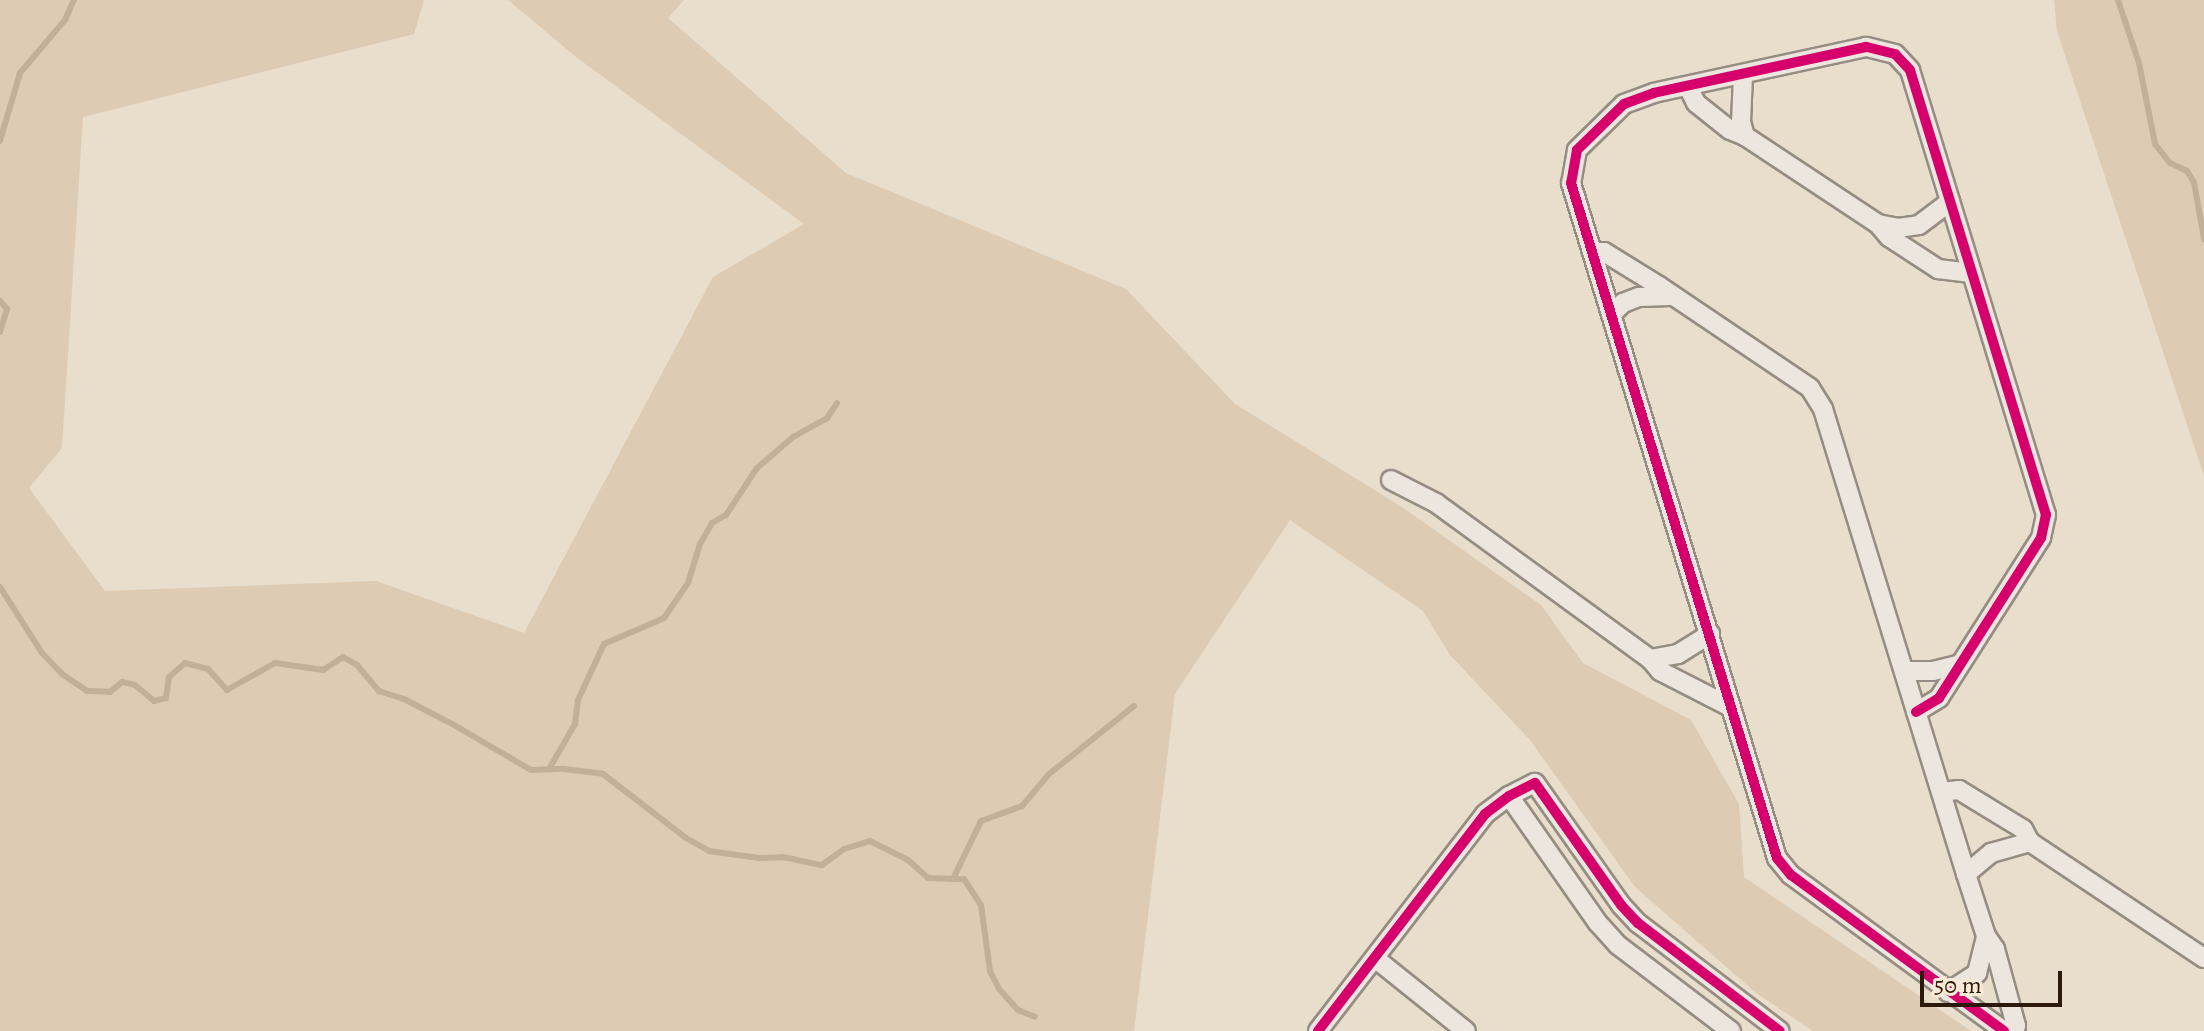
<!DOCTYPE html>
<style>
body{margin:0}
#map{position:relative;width:2204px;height:1031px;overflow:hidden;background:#e9ddcc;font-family:Alegreya,serif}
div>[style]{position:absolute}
.green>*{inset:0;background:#ddcbb4}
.stream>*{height:6px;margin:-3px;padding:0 3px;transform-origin:3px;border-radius:3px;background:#c2b098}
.roads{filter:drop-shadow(2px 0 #968d82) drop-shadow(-2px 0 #968d82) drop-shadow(0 2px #968d82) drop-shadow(0 -2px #968d82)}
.minor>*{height:18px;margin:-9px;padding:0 9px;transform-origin:9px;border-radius:9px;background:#ece6de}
.cycleway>*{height:10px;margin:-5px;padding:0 5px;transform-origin:5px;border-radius:5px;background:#d6006c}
span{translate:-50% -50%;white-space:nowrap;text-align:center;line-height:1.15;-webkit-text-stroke:6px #f9ead5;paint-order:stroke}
.scale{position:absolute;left:1920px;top:971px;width:142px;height:36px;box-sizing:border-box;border:4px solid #2b190d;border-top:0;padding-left:10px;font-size:24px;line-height:28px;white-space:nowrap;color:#2b190d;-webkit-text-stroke:6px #f9ead5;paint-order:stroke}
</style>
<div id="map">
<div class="green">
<i style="clip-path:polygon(0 0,424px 0,414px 34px,83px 117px,62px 448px,29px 488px,105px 591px,376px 581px,524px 633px,713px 277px,804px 224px,576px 57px,508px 0,684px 0,668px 18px,846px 173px,1126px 289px,1235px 404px,1402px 507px,1541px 605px,1583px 663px,1691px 720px,1739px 804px,1744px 877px,1971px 1031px,1813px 1031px,1756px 993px,1635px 887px,1530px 740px,1450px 655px,1423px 611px,1290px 520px,1175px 694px,1134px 1031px,0 1031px)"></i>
<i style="clip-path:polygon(2054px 0,2204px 0,2204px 476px,2057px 31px)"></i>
</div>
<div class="stream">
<i style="left:2118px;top:0;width:66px;rotate:71.6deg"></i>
<i style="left:2139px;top:63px;width:83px;rotate:78.8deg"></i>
<i style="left:2155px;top:144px;width:24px;rotate:52deg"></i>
<i style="left:2170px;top:163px;width:19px;rotate:25deg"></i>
<i style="left:2187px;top:171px;width:13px;rotate:58deg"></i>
<i style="left:2194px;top:182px;width:58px;rotate:80deg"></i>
<i style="left:0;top:141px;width:71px;rotate:-73.6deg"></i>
<i style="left:20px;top:73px;width:70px;rotate:-49.7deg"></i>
<i style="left:65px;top:20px;width:22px;rotate:-66deg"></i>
<i style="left:0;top:301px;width:11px;rotate:49deg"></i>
<i style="left:7px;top:309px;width:24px;rotate:107deg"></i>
<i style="left:0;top:587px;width:78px;rotate:57.5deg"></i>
<i style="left:42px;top:653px;width:29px;rotate:46deg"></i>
<i style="left:62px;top:674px;width:30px;rotate:34deg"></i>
<i style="left:87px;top:691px;width:23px;rotate:2deg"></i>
<i style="left:110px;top:692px;width:16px;rotate:-40deg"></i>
<i style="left:122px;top:682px;width:13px;rotate:13deg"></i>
<i style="left:135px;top:685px;width:25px;rotate:40deg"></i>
<i style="left:154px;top:701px;width:12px;rotate:-14deg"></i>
<i style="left:166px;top:698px;width:21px;rotate:-82deg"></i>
<i style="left:169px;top:677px;width:21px;rotate:-41deg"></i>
<i style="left:185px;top:663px;width:24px;rotate:15deg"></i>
<i style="left:208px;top:669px;width:28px;rotate:48deg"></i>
<i style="left:227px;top:690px;width:55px;rotate:-29.4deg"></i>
<i style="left:275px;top:663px;width:49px;rotate:8.3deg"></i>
<i style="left:323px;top:670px;width:24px;rotate:-33deg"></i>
<i style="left:343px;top:657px;width:16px;rotate:30deg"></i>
<i style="left:357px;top:665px;width:34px;rotate:50deg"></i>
<i style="left:379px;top:691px;width:28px;rotate:18deg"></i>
<i style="left:406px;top:700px;width:54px;rotate:27.5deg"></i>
<i style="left:454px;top:725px;width:89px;rotate:30.3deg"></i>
<i style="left:531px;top:770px;width:33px;rotate:-2deg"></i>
<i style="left:564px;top:769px;width:39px;rotate:7deg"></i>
<i style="left:603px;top:774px;width:105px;rotate:37.6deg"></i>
<i style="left:686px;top:838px;width:26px;rotate:29deg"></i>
<i style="left:709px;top:851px;width:50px;rotate:8deg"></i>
<i style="left:759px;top:858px;width:24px;rotate:-2deg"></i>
<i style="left:783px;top:857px;width:40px;rotate:12deg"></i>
<i style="left:822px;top:865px;width:27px;rotate:-36deg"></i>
<i style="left:844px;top:849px;width:27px;rotate:-17deg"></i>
<i style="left:870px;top:841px;width:42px;rotate:26.6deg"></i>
<i style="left:908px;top:860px;width:27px;rotate:42deg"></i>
<i style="left:928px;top:878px;width:36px;rotate:2deg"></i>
<i style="left:964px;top:879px;width:31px;rotate:57deg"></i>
<i style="left:981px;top:905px;width:67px;rotate:82.2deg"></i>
<i style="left:990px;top:971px;width:20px;rotate:63deg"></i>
<i style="left:999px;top:989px;width:28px;rotate:48deg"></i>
<i style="left:1018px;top:1010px;width:18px;rotate:22deg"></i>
<i style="left:549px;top:769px;width:52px;rotate:-60deg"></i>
<i style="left:575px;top:724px;width:24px;rotate:-83deg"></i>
<i style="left:578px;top:700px;width:62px;rotate:-65.1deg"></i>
<i style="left:604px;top:644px;width:65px;rotate:-23.4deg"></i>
<i style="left:664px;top:618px;width:42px;rotate:-55.6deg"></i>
<i style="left:688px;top:583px;width:41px;rotate:-72.9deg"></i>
<i style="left:700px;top:544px;width:24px;rotate:-60deg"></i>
<i style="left:712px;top:523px;width:16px;rotate:-30deg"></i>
<i style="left:726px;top:515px;width:56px;rotate:-56.6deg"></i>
<i style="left:757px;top:468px;width:48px;rotate:-40.7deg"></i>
<i style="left:793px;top:437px;width:39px;rotate:-29deg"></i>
<i style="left:827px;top:418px;width:18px;rotate:-56deg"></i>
<i style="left:953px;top:879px;width:64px;rotate:-64.2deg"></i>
<i style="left:981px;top:821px;width:44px;rotate:-20.1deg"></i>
<i style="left:1022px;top:806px;width:42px;rotate:-49.8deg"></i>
<i style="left:1049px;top:774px;width:109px;rotate:-38.7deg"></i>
</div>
<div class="roads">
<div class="minor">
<i style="left:1743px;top:75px;width:47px;rotate:92.4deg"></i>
<i style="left:1741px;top:122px;width:15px;rotate:74deg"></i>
<i style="left:1688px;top:87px;width:18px;rotate:63deg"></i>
<i style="left:1696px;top:103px;width:43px;rotate:38.5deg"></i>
<i style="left:1730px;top:130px;width:16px;rotate:22deg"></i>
<i style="left:1745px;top:136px;width:159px;rotate:33.5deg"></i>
<i style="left:1878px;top:224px;width:17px;rotate:50deg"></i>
<i style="left:1889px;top:237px;width:59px;rotate:33.1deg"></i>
<i style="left:1938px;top:269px;width:33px;rotate:7deg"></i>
<i style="left:1878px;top:224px;width:20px;rotate:11deg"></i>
<i style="left:1898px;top:228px;width:21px;rotate:-8deg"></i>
<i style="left:1919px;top:225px;width:39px;rotate:-37deg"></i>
<i style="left:1592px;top:252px;width:12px"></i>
<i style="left:1604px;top:252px;width:65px;rotate:31.7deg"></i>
<i style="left:1659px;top:286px;width:182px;rotate:34deg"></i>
<i style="left:1810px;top:388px;width:25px;rotate:58deg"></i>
<i style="left:1823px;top:409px;width:486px;rotate:72.9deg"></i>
<i style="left:1966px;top:874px;width:65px;rotate:72.1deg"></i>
<i style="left:1986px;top:936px;width:16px;rotate:55deg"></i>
<i style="left:1995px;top:949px;width:80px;rotate:74.7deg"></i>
<i style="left:2016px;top:1026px;width:6px;rotate:121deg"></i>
<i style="left:1611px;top:315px;width:17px;rotate:-45deg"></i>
<i style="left:1623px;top:303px;width:17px;rotate:-21deg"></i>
<i style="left:1639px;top:297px;width:31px;rotate:-2deg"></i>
<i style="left:1391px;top:480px;width:51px;rotate:27.1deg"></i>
<i style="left:1436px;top:503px;width:265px;rotate:36.1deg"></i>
<i style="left:1650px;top:659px;width:16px;rotate:50deg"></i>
<i style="left:1660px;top:671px;width:79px;rotate:27.2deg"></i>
<i style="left:1650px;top:659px;width:28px;rotate:-10deg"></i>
<i style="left:1678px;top:654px;width:38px;rotate:-32deg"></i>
<i style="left:1904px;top:671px;width:29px"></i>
<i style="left:1933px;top:671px;width:25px;rotate:-14deg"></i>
<i style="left:1916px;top:712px;width:27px;rotate:-31deg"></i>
<i style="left:1939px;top:698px;width:190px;rotate:-57.5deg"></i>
<i style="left:2041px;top:538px;width:24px;rotate:-78deg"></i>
<i style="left:2046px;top:515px;width:465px;rotate:-107deg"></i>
<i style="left:1910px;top:70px;width:22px;rotate:-133deg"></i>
<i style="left:1895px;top:54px;width:30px;rotate:-166deg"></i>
<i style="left:1866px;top:47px;width:217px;rotate:167.8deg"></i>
<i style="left:1654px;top:93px;width:32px;rotate:160deg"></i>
<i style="left:1624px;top:104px;width:66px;rotate:135.6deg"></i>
<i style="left:1577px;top:150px;width:34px;rotate:100deg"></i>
<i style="left:1571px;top:183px;width:706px;rotate:73.03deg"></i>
<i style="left:1777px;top:858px;width:22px;rotate:51deg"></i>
<i style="left:1791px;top:875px;width:264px;rotate:36.2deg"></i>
<i style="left:1942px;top:792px;width:17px;rotate:-7deg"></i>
<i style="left:1959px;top:790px;width:75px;rotate:31.4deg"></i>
<i style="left:2023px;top:829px;width:15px;rotate:62deg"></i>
<i style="left:2030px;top:842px;width:209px;rotate:33.7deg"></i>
<i style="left:1509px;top:796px;width:155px;rotate:55deg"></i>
<i style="left:1598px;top:923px;width:30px;rotate:48deg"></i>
<i style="left:1618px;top:945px;width:142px;rotate:37.3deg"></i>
<i style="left:1966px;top:874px;width:33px;rotate:-40deg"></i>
<i style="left:1991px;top:853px;width:41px;rotate:-15.8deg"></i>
<i style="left:1376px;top:959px;width:115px;rotate:38.7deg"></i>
<i style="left:1948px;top:992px;width:35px;rotate:-33deg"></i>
<i style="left:1977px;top:973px;width:38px;rotate:-76deg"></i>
<i style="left:1318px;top:1031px;width:274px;rotate:-52.4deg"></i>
<i style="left:1485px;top:814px;width:30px;rotate:-37deg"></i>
<i style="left:1509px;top:796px;width:29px;rotate:-27deg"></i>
<i style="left:1535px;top:783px;width:149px;rotate:54.8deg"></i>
<i style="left:1621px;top:905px;width:25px;rotate:47deg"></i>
<i style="left:1638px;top:923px;width:178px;rotate:37.3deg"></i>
</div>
</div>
<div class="cycleway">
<i style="left:1916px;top:712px;width:27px;rotate:-31deg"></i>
<i style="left:1939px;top:698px;width:190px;rotate:-57.5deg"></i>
<i style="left:2041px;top:538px;width:24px;rotate:-78deg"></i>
<i style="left:2046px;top:515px;width:465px;rotate:-107deg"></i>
<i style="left:1910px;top:70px;width:22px;rotate:-133deg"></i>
<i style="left:1895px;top:54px;width:30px;rotate:-166deg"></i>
<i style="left:1866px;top:47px;width:217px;rotate:167.8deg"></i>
<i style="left:1654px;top:93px;width:32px;rotate:160deg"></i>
<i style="left:1624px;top:104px;width:66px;rotate:135.6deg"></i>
<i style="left:1577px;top:150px;width:34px;rotate:100deg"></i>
<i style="left:1571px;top:183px;width:706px;rotate:73.03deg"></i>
<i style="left:1777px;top:858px;width:22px;rotate:51deg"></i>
<i style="left:1791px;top:875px;width:264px;rotate:36.2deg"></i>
<i style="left:1318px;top:1031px;width:274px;rotate:-52.4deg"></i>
<i style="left:1485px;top:814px;width:30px;rotate:-37deg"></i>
<i style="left:1509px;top:796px;width:29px;rotate:-27deg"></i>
<i style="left:1535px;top:783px;width:149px;rotate:54.8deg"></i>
<i style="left:1621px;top:905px;width:25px;rotate:47deg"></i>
<i style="left:1638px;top:923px;width:178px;rotate:37.3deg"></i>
</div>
<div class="scale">50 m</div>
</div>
